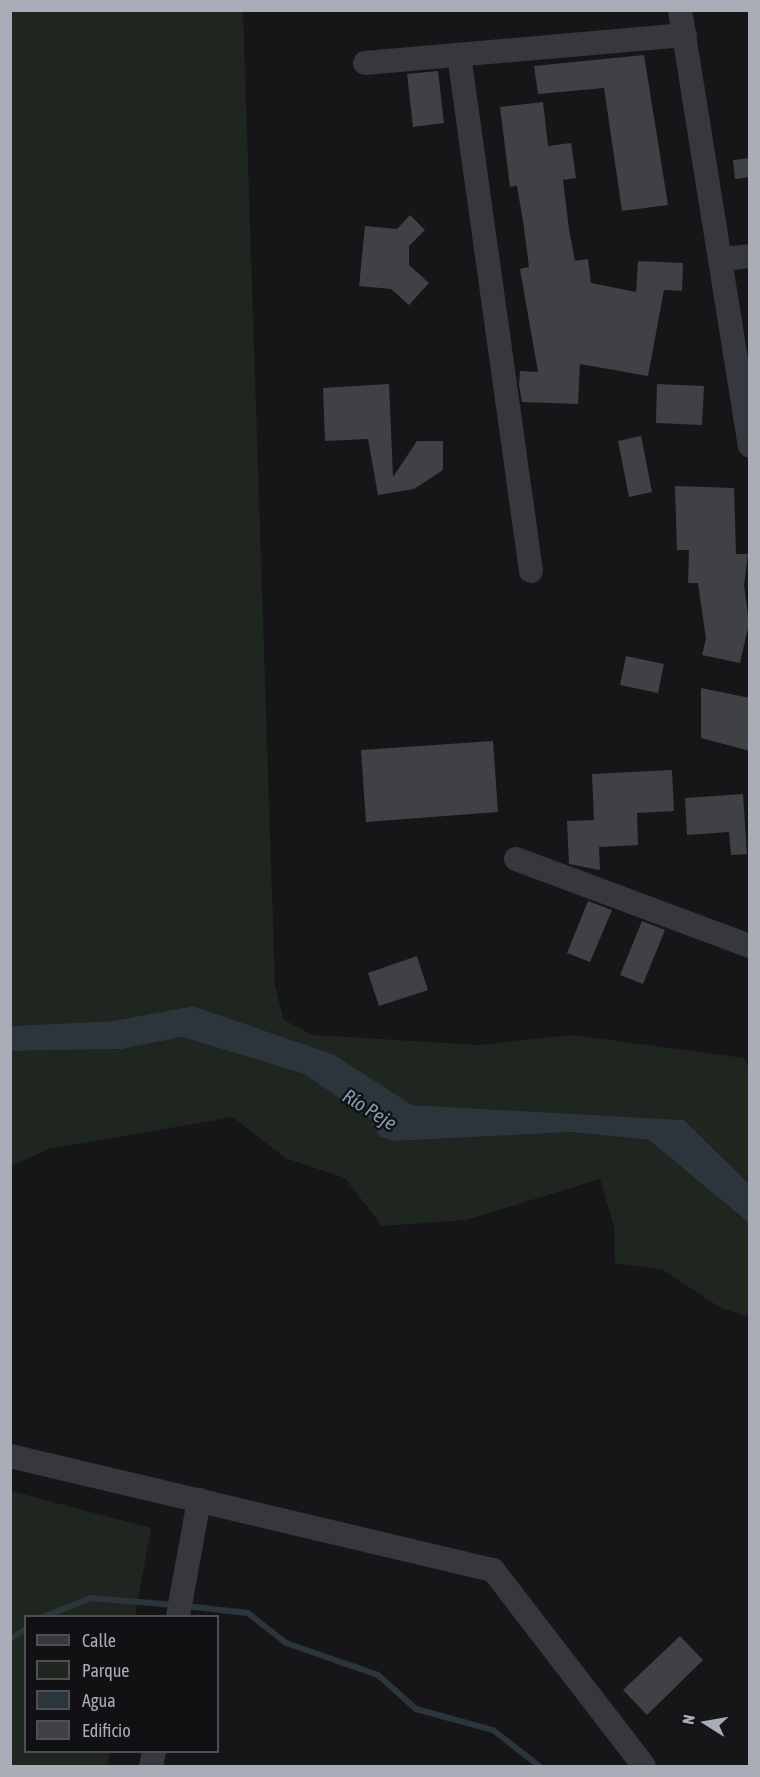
<!DOCTYPE html>
<meta charset="utf-8">
<style>
body{margin:0}
#map{position:relative;width:760px;height:1777px;overflow:hidden;background:#161618;font-family:"Asap Condensed",sans-serif}
div>[style]{position:absolute}
.green>*{inset:0;background:#1e261f}
.water>*{inset:0;background:#2c353c}
.stream>*{height:6px;margin:-3px;padding:0 3px;transform-origin:3px;border-radius:3px;background:#2c353c}
.building>*{inset:0;background:#404145}
.street>*{height:24px;margin:-12px;padding:0 12px;transform-origin:12px;border-radius:12px;background:#37383d}
span{translate:-50% -50%;white-space:nowrap;text-align:center;line-height:1.15;-webkit-text-stroke:5px #111113;paint-order:stroke}
.water-label{font-size:20px;color:#7f9bb3;font-style:italic}
.frame{position:absolute;inset:0;border:12px solid #a8adb8;pointer-events:none}
.legend{position:absolute;left:24px;top:1615px;width:195px;height:138px;box-sizing:border-box;background:#111113;border:2px solid #4d4f55;margin:0;padding:8px 10px;list-style:none;font-size:18px;color:#a8adb8}
.legend li{display:flex;align-items:center;gap:12px;height:30px}
.legend b{width:30px;border:2px solid #4d4f55}
.north{position:absolute;left:676px;top:1693px;width:60px;height:60px;-webkit-text-stroke:4px #111113;paint-order:stroke;rotate:281deg;font-size:16px;font-weight:700;line-height:24px;text-align:center;color:#a8adb8}
.north::after{content:'';display:block;margin:auto;width:21px;height:27px;background:#a8adb8;clip-path:polygon(50% 0,100% 100%,50% 72%,0 100%)}
</style>
<div id="map">
<div class="green">
<i style="clip-path:polygon(11px 11px,243px 11px,275px 986px,284px 1020px,313px 1035px,479px 1045px,572px 1035px,744px 1058px,750px 1071px,749px 1184px,684px 1120px,412px 1105px,335px 1055px,193px 1006px,113px 1021px,11px 1026px)"></i>
<i style="clip-path:polygon(181px 1037px,304px 1074px,371px 1119px,380px 1137px,395px 1141px,572px 1132px,649px 1140px,749px 1223px,749px 1317px,721px 1308px,663px 1270px,615px 1263px,614px 1226px,600px 1179px,466px 1220px,382px 1226px,345px 1178px,285px 1158px,233px 1117px,49px 1149px,11px 1166px,11px 1051px,122px 1049px)"></i>
<i style="clip-path:polygon(11px 1491px,151px 1528px,135px 1616px,26px 1616px,26px 1752px,110px 1752px,107px 1766px,11px 1766px)"></i>
</div>
<div class="water">
<i style="clip-path:polygon(193px 1006px,335px 1055px,412px 1105px,684px 1120px,749px 1184px,749px 1223px,649px 1140px,572px 1132px,395px 1141px,380px 1137px,370px 1119px,304px 1074px,182px 1037px,122px 1049px,11px 1051px,11px 1026px,113px 1021px)"></i>
</div>
<div class="stream">
<i style="left:185px;top:1606px;width:63px;rotate:6.3deg"></i>
<i style="left:248px;top:1613px;width:48px;rotate:38.3deg"></i>
<i style="left:286px;top:1643px;width:97px;rotate:19.2deg"></i>
<i style="left:378px;top:1675px;width:51px;rotate:41.8deg"></i>
<i style="left:416px;top:1709px;width:80px;rotate:15.3deg"></i>
<i style="left:493px;top:1730px;width:58px;rotate:38deg"></i>
<i style="left:45px;top:1616px;width:49px;rotate:-21.4deg"></i>
<i style="left:91px;top:1598px;width:84px;rotate:4.8deg"></i>
<i style="left:10px;top:1639px;width:19px;rotate:-32deg"></i>
</div>
<div class="building">
<i style="clip-path:polygon(644px 55px,668px 205px,622px 211px,604px 88px,538px 94px,534px 66px)"></i>
<i style="clip-path:polygon(438px 71px,444px 123px,413px 127px,407px 74px)"></i>
<i style="clip-path:polygon(543px 102px,548px 146px,571px 143px,576px 178px,563px 180px,569px 229px,575px 261px,588px 259px,591px 283px,636px 292px,638px 261px,683px 263px,682px 291px,664px 290px,648px 376px,580px 364px,578px 404px,522px 402px,519px 385px,520px 371px,538px 372px,520px 269px,529px 267px,523px 221px,517px 186px,510px 187px,500px 107px)"></i>
<i style="clip-path:polygon(750px 158px,750px 177px,735px 179px,733px 160px)"></i>
<i style="clip-path:polygon(410px 215px,425px 230px,409px 246px,409px 265px,429px 283px,409px 305px,391px 289px,359px 286px,365px 226px,397px 229px)"></i>
<i style="clip-path:polygon(389px 384px,393px 477px,417px 441px,443px 441px,443px 470px,414px 489px,378px 495px,368px 439px,325px 441px,323px 388px)"></i>
<i style="clip-path:polygon(657px 384px,704px 386px,702px 425px,656px 423px)"></i>
<i style="clip-path:polygon(641px 436px,652px 492px,629px 497px,618px 441px)"></i>
<i style="clip-path:polygon(675px 486px,734px 488px,736px 554px,748px 554px,744px 585px,749px 623px,740px 663px,702px 655px,706px 639px,698px 583px,688px 583px,689px 550px,677px 550px)"></i>
<i style="clip-path:polygon(626px 656px,664px 664px,658px 693px,620px 685px)"></i>
<i style="clip-path:polygon(701px 688px,750px 698px,750px 751px,701px 738px)"></i>
<i style="clip-path:polygon(493px 741px,498px 812px,366px 822px,361px 750px)"></i>
<i style="clip-path:polygon(672px 770px,674px 811px,637px 813px,638px 845px,599px 847px,600px 870px,569px 864px,567px 821px,594px 820px,592px 774px)"></i>
<i style="clip-path:polygon(743px 794px,747px 854px,731px 855px,729px 832px,687px 835px,685px 798px)"></i>
<i style="clip-path:polygon(588px 901px,612px 910px,590px 962px,567px 953px)"></i>
<i style="clip-path:polygon(642px 921px,665px 930px,643px 984px,620px 975px)"></i>
<i style="clip-path:polygon(417px 956px,428px 990px,379px 1006px,368px 973px)"></i>
<i style="clip-path:polygon(680px 1636px,703px 1660px,647px 1715px,623px 1690px)"></i>
</div>
<div class="street">
<i style="left:680px;top:10px;width:441px;rotate:80.9deg"></i>
<i style="left:459px;top:55px;width:521px;rotate:82.06deg"></i>
<i style="left:365px;top:63px;width:321px;rotate:-5deg"></i>
<i style="left:723px;top:259px;width:27px;rotate:-6deg"></i>
<i style="left:516px;top:859px;width:250px;rotate:20.4deg"></i>
<i style="left:10px;top:1456px;width:496px;rotate:13.3deg"></i>
<i style="left:493px;top:1570px;width:247px;rotate:52.4deg"></i>
<i style="left:178px;top:1616px;width:118px;rotate:-79.7deg"></i>
<i style="left:151px;top:1766px;width:14px;rotate:-78deg"></i>
</div>
<div class="water-label">
<span style="left:370px;top:1109px;rotate:32deg">Río Peje</span>
</div>
<div class="frame"></div>
<ul class="legend">
<li><b style="height:8px;background:#37383d"></b>Calle</li>
<li><b style="height:16px;background:#1e261f"></b>Parque</li>
<li><b style="height:16px;background:#2c353c"></b>Agua</li>
<li><b style="height:16px;background:#404145"></b>Edificio</li>
</ul>
<div class="north">N</div>
</div>
